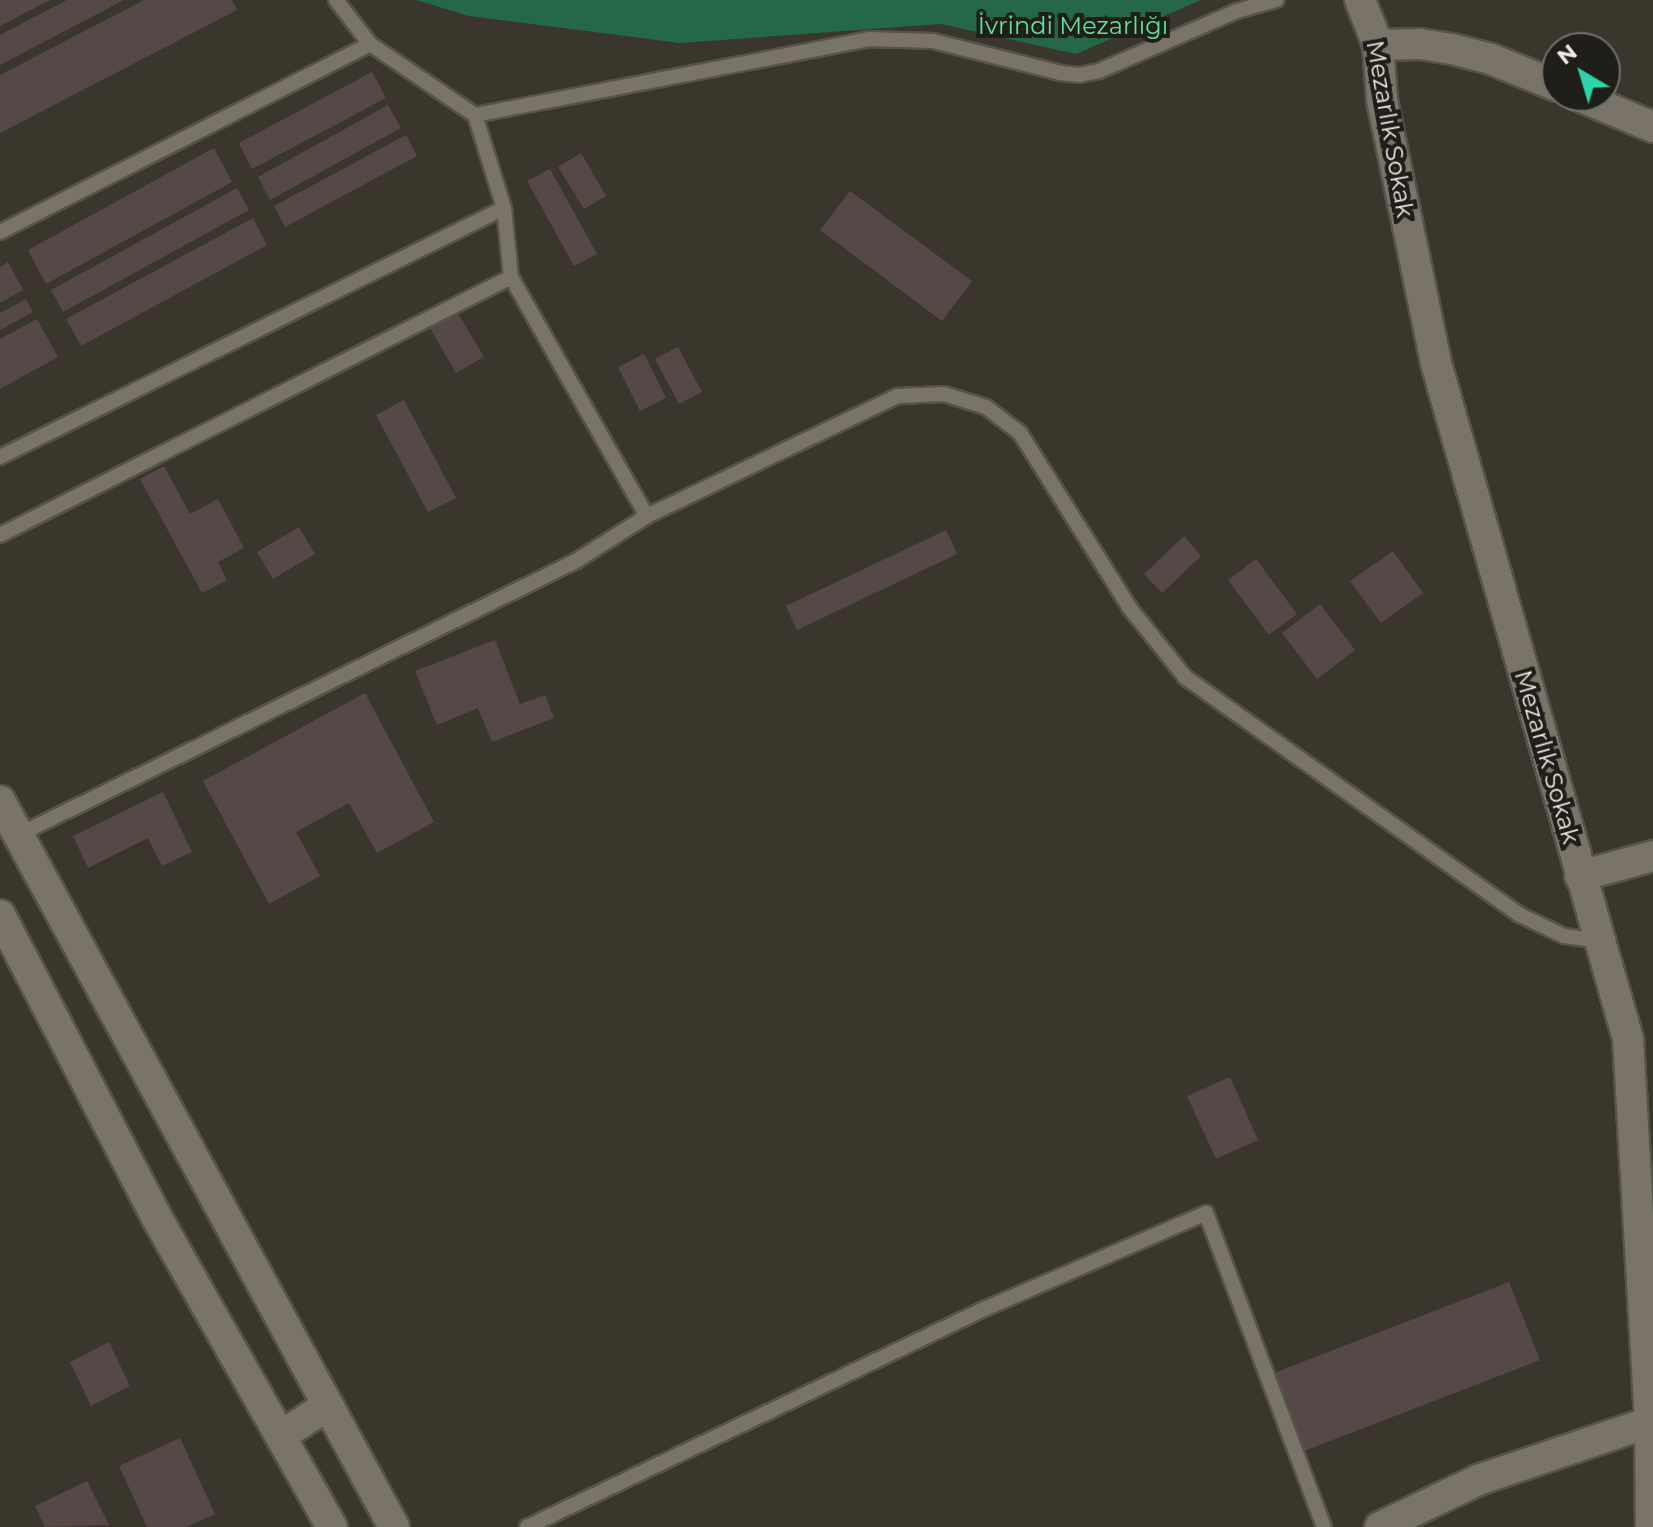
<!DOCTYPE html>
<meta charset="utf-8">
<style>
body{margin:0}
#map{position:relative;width:1653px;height:1527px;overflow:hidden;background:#3b362c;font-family:Montserrat,sans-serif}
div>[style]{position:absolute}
.green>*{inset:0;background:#246848}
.building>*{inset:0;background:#564846}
.roads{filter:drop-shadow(2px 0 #565349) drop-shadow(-2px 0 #565349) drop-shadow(0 2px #565349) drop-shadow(0 -2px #565349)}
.service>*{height:14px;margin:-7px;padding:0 7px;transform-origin:7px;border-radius:7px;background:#7a7468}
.minor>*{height:30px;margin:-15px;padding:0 15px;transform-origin:15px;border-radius:15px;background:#7a7468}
span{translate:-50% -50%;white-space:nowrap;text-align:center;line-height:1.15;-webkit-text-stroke:8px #201e19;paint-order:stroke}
.park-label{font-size:24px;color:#5fe0a3}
.street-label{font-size:24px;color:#ebe8e1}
.north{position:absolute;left:1541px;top:32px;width:80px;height:80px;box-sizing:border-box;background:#201e19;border:2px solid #716f69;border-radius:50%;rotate:322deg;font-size:22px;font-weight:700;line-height:32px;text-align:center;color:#ebe8e1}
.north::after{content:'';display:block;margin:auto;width:28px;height:36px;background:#2fd4aa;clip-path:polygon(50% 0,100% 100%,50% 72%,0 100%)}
</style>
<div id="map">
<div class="green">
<i style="clip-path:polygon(416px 0,1201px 0,1076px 54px,941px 24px,680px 43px,469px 16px)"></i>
</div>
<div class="building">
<i style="clip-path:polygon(0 0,50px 0,0 26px)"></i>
<i style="clip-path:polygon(67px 0,124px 0,0 65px,0 35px)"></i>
<i style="clip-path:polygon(144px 0,232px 0,237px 10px,0 133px,0 75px)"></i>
<i style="clip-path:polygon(372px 72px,386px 98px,252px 169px,239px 143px)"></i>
<i style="clip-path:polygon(388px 105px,401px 128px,270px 200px,258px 177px)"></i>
<i style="clip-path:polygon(406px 135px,417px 156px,285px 227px,274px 206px)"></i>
<i style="clip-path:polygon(214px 148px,232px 182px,46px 284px,28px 250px)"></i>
<i style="clip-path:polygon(581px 153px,606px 196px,584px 209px,558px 167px)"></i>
<i style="clip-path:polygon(550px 169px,597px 254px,574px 266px,527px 181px)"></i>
<i style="clip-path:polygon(237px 188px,249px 210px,63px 312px,51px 290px)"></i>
<i style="clip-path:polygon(850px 191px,972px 281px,942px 321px,820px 230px)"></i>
<i style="clip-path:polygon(253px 218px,267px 245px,81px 346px,66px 319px)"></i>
<i style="clip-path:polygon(8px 262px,23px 290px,0 303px,0 267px)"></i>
<i style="clip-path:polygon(26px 299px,33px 312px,0 330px,0 313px)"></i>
<i style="clip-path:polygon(454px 307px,484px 357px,456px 373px,427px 323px)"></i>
<i style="clip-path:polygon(37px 319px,58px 357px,0 389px,0 339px)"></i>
<i style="clip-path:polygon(678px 347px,702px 392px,679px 404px,655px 359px)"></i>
<i style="clip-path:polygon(644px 354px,666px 398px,640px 411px,618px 367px)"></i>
<i style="clip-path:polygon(404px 400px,456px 498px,428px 512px,376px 415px)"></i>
<i style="clip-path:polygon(164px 466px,190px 514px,218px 499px,244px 548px,218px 562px,227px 580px,202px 593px,140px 479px)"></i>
<i style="clip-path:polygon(299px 527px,315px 554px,273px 579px,257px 552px)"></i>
<i style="clip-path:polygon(946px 530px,957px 554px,797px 630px,786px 606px)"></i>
<i style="clip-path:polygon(1184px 536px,1201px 556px,1162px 593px,1144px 574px)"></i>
<i style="clip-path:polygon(1393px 551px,1423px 593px,1381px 623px,1350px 581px)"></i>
<i style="clip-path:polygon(1256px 559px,1297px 614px,1269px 635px,1228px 580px)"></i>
<i style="clip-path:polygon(1320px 604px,1355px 650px,1317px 679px,1282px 633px)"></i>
<i style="clip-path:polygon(495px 640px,520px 704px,545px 695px,554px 718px,492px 742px,478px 708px,437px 725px,415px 671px)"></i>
<i style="clip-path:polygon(365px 693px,434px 822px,377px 853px,349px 803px,296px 832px,320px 876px,269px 904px,203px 781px)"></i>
<i style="clip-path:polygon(163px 792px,192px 852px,162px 866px,148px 838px,88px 868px,73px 836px)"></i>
<i style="clip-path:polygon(1230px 1077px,1258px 1140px,1216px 1159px,1187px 1096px)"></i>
<i style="clip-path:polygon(1509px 1282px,1540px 1360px,1304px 1451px,1274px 1373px)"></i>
<i style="clip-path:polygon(109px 1342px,130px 1386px,91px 1406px,70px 1362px)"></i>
<i style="clip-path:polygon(180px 1438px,215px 1514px,186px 1527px,147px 1527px,119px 1466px)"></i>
<i style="clip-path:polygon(87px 1481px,109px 1525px,45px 1527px,35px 1506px)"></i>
</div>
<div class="roads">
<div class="service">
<i style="left:336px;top:0;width:56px;rotate:52.3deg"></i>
<i style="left:475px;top:115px;width:400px;rotate:-10.9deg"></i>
<i style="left:868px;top:39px;width:65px;rotate:1.8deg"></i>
<i style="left:933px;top:41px;width:131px;rotate:14.1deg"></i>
<i style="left:1060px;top:73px;width:19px;rotate:6deg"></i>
<i style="left:1079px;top:75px;width:20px;rotate:-11deg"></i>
<i style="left:1099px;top:71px;width:150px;rotate:-23.5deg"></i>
<i style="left:1237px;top:11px;width:41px;rotate:-15.8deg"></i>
<i style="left:0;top:232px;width:415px;rotate:-26.9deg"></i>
<i style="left:370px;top:44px;width:127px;rotate:34.1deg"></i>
<i style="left:475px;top:115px;width:97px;rotate:72.7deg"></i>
<i style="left:504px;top:208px;width:69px;rotate:84.2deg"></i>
<i style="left:511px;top:277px;width:275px;rotate:60.4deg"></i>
<i style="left:0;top:457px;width:562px;rotate:-26.29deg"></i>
<i style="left:0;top:535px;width:572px;rotate:-26.79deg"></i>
<i style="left:18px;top:835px;width:622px;rotate:-26.15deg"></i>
<i style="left:576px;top:561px;width:84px;rotate:-32.4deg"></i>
<i style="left:647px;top:516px;width:278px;rotate:-25.6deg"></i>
<i style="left:898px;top:396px;width:46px;rotate:-2.5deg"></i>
<i style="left:944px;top:394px;width:44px;rotate:17.2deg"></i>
<i style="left:986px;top:407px;width:43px;rotate:37.4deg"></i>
<i style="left:1020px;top:433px;width:205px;rotate:57.9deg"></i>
<i style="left:1129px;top:607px;width:90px;rotate:51.3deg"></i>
<i style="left:1185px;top:677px;width:409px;rotate:35.4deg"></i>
<i style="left:1518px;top:914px;width:51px;rotate:25.6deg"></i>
<i style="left:1564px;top:936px;width:35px;rotate:8deg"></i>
<i style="left:527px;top:1527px;width:504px;rotate:-25.5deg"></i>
<i style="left:982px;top:1310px;width:244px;rotate:-23.4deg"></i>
<i style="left:1206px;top:1213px;width:335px;rotate:69.4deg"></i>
</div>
<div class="minor">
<i style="left:1360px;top:0;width:48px;rotate:68.2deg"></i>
<i style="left:1378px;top:45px;width:55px;rotate:85.8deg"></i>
<i style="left:1382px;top:100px;width:268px;rotate:78.4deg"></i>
<i style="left:1436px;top:363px;width:703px;rotate:74.14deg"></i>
<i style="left:1628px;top:1039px;width:383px;rotate:86.7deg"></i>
<i style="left:1650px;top:1421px;width:106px;rotate:89.5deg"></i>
<i style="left:1378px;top:45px;width:42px;rotate:-1.4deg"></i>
<i style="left:1420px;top:44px;width:32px;rotate:9deg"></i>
<i style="left:1452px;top:49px;width:40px;rotate:14.4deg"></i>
<i style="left:1491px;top:59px;width:71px;rotate:22.2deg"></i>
<i style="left:1579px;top:96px;width:80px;rotate:22.7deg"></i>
<i style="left:0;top:801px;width:826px;rotate:61.51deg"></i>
<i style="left:1580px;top:876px;width:76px;rotate:-15.3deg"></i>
<i style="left:0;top:915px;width:341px;rotate:62.6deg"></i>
<i style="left:157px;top:1218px;width:355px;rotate:60.5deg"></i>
<i style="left:281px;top:1436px;width:56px;rotate:-33.4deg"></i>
<i style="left:1380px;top:1527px;width:109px;rotate:-25.6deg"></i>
<i style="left:1478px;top:1480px;width:185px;rotate:-18.6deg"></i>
</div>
</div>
<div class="park-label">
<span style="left:1073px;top:26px">İvrindi Mezarlığı</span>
</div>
<div class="street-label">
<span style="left:1390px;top:129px;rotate:80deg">Mezarlık Sokak</span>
<span style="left:1547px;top:757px;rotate:74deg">Mezarlık Sokak</span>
</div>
<div class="north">N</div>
</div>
